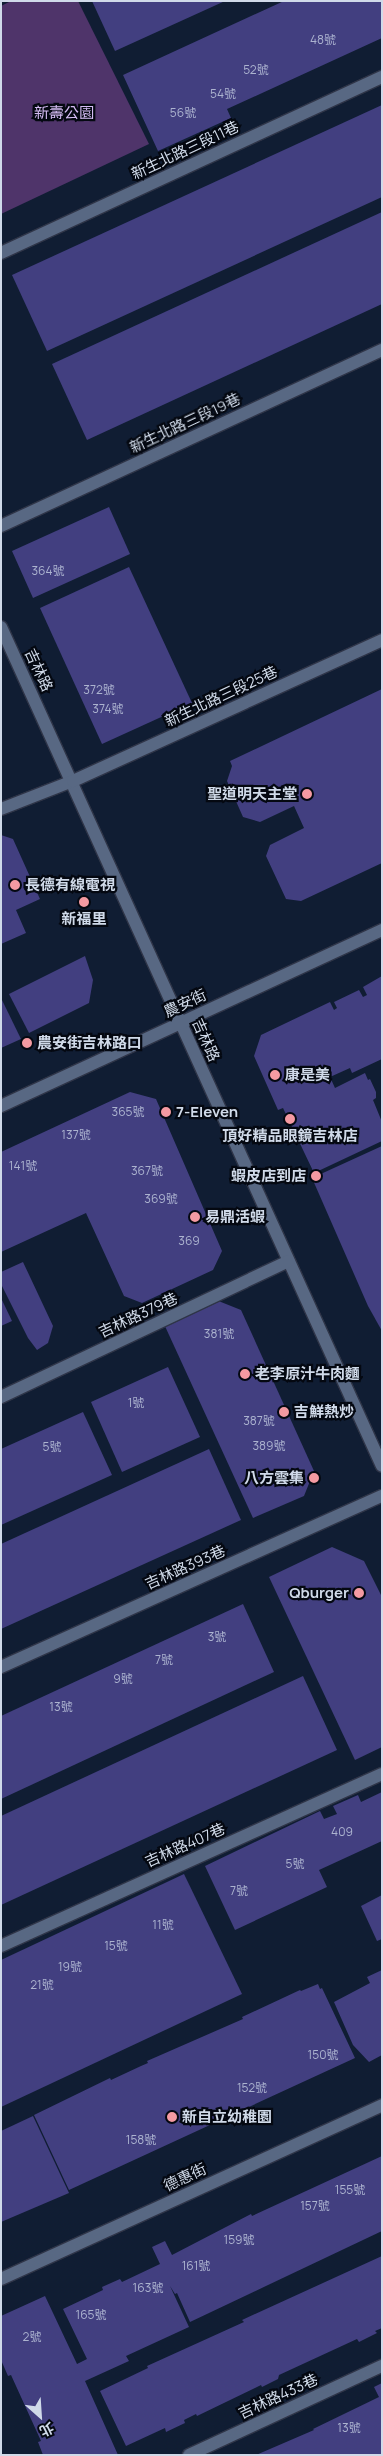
<!DOCTYPE html>
<meta charset="utf-8">
<style>
body{margin:0}
#map{position:relative;width:383px;height:2456px;overflow:hidden;background:#101d33;font-family:Manrope,"Noto Sans TC",sans-serif}
div>[style]{position:absolute}
.green>*{inset:0;background:#4f346a}
.building>*{inset:0;background:#423f80}
.roads{filter:drop-shadow(1px 0 #2f3548) drop-shadow(-1px 0 #2f3548) drop-shadow(0 1px #2f3548) drop-shadow(0 -1px #2f3548)}
.minor>*{height:12px;margin:-6px;padding:0 6px;transform-origin:6px;border-radius:6px;background:#586883}
.dots>*{width:14px;height:14px;translate:-50% -50%;box-sizing:border-box;border:2px solid #040811;border-radius:50%}
span{translate:-50% -50%;white-space:nowrap;text-align:center;line-height:1.15;-webkit-text-stroke:4.5px #040811;paint-order:stroke}
.number-label{font-size:12px;color:#acb3cf}
.number-label span{-webkit-text-stroke-width:0}
.park-label{font-size:15px;color:#d4bbf3}
.street-label{font-size:15px;color:#d0dae9}
.poi-label{font-size:15px;color:#d0dae9;font-weight:700}
.right{translate:-100% -50%;text-align:right}
.left{translate:0 -50%;text-align:left}
.frame{position:absolute;inset:0;border:2px solid #d0dae9;pointer-events:none}
.north{position:absolute;left:15px;top:2391px;width:50px;height:50px;-webkit-text-stroke:4px #040811;paint-order:stroke;rotate:154deg;font-size:14px;font-weight:700;line-height:20px;text-align:center;color:#d0dae9}
.north::after{content:'';display:block;margin:auto;width:18px;height:22px;background:#d0dae9;clip-path:polygon(50% 0,100% 100%,50% 72%,0 100%)}
</style>
<div id="map">
<div class="green">
<i style="clip-path:polygon(11px 1px,78px 1px,149px 144px,1px 214px,1px 6px)"></i>
</div>
<div class="building">
<i style="clip-path:polygon(92px 1px,225px 1px,115px 51px)"></i>
<i style="clip-path:polygon(284px 1px,382px 1px,382px 38px,227px 109px,231px 118px,158px 151px,123px 75px)"></i>
<i style="clip-path:polygon(382px 105px,382px 197px,47px 351px,12px 275px)"></i>
<i style="clip-path:polygon(382px 212px,382px 304px,87px 440px,52px 364px)"></i>
<i style="clip-path:polygon(109px 507px,130px 554px,33px 598px,12px 551px)"></i>
<i style="clip-path:polygon(129px 567px,192px 703px,102px 744px,40px 608px)"></i>
<i style="clip-path:polygon(382px 689px,382px 863px,301px 901px,286px 899px,266px 856px,270px 845px,304px 828px,294px 806px,260px 822px,243px 817px,227px 781px,232px 766px,230px 761px)"></i>
<i style="clip-path:polygon(1px 835px,13px 839px,40px 899px,16px 910px,26px 933px,1px 944px)"></i>
<i style="clip-path:polygon(85px 956px,93px 980px,89px 1003px,29px 1033px,9px 994px)"></i>
<i style="clip-path:polygon(382px 976px,382px 1059px,352px 1073px,350px 1068px,330px 1077px,335px 1088px,365px 1073px,368px 1080px,370px 1079px,376px 1092px,376px 1098px,373px 1100px,382px 1122px,382px 1141px,314px 1173px,283px 1108px,278px 1110px,254px 1056px,261px 1035px,330px 1002px,334px 1010px,337px 1008px,334px 1002px,359px 990px,363px 997px,367px 995px,363px 987px)"></i>
<i style="clip-path:polygon(1px 998px,21px 1039px,1px 1048px)"></i>
<i style="clip-path:polygon(130px 1092px,156px 1099px,222px 1251px,213px 1270px,142px 1303px,124px 1296px,86px 1213px,1px 1252px,1px 1152px)"></i>
<i style="clip-path:polygon(382px 1146px,382px 1331px,368px 1306px,312px 1178px)"></i>
<i style="clip-path:polygon(23px 1262px,53px 1326px,48px 1343px,37px 1350px,28px 1338px,1px 1284px,1px 1272px)"></i>
<i style="clip-path:polygon(1px 1298px,12px 1321px,1px 1326px)"></i>
<i style="clip-path:polygon(216px 1300px,241px 1310px,314px 1471px,304px 1496px,253px 1518px,164px 1324px)"></i>
<i style="clip-path:polygon(168px 1367px,200px 1437px,122px 1472px,91px 1402px)"></i>
<i style="clip-path:polygon(83px 1412px,112px 1475px,1px 1525px,1px 1449px)"></i>
<i style="clip-path:polygon(209px 1449px,241px 1520px,1px 1629px,1px 1544px)"></i>
<i style="clip-path:polygon(332px 1547px,364px 1561px,382px 1597px,382px 1747px,355px 1760px,269px 1577px)"></i>
<i style="clip-path:polygon(243px 1604px,274px 1672px,1px 1799px,1px 1716px)"></i>
<i style="clip-path:polygon(303px 1676px,337px 1750px,1px 1905px,1px 1816px)"></i>
<i style="clip-path:polygon(382px 1792px,382px 1841px,319px 1870px,327px 1887px,235px 1930px,205px 1866px,320px 1811px,324px 1819px,337px 1814px,333px 1806px,358px 1795px,361px 1802px)"></i>
<i style="clip-path:polygon(184px 1874px,242px 1994px,1px 2107px,1px 1960px)"></i>
<i style="clip-path:polygon(382px 1895px,382px 1939px,377px 1941px,361px 1906px)"></i>
<i style="clip-path:polygon(382px 1970px,382px 2055px,369px 2062px,353px 2045px,334px 2002px,370px 1983px,367px 1977px)"></i>
<i style="clip-path:polygon(318px 1984px,320px 1989px,322px 1988px,355px 2058px,69px 2190px,34px 2115px,110px 2078px,111px 2080px,141px 2066px,148px 2063px,147px 2061px,243px 2019px,242px 2017px,300px 1990px,301px 1991px)"></i>
<i style="clip-path:polygon(33px 2116px,69px 2193px,1px 2222px,1px 2131px)"></i>
<i style="clip-path:polygon(382px 2156px,382px 2231px,190px 2322px,177px 2293px,175px 2294px,170px 2286px,189px 2327px,126px 2356px,129px 2361px,85px 2381px,118px 2455px,43px 2455px,38px 2442px,41px 2441px,11px 2375px,8px 2376px,1px 2360px,1px 2316px,45px 2296px,77px 2364px,87px 2359px,63px 2309px,103px 2290px,102px 2287px,120px 2279px,122px 2282px,160px 2264px,152px 2247px,165px 2241px,172px 2255px,251px 2214px,252px 2216px)"></i>
<i style="clip-path:polygon(382px 2256px,382px 2328px,375px 2331px,377px 2333px,359px 2342px,357px 2339px,279px 2375px,278px 2379px,262px 2387px,261px 2385px,197px 2416px,196px 2414px,184px 2420px,185px 2423px,166px 2432px,165px 2428px,126px 2446px,100px 2391px,148px 2368px,147px 2366px,244px 2322px,242px 2320px)"></i>
<i style="clip-path:polygon(382px 2383px,382px 2455px,256px 2455px,314px 2430px,313px 2429px,379px 2397px,374px 2387px)"></i>
</div>
<div class="roads">
<div class="minor">
<i style="left:1px;top:253px;width:420px;rotate:-24.8deg"></i>
<i style="left:1px;top:526px;width:420px;rotate:-24.8deg"></i>
<i style="left:1px;top:627px;width:921px;rotate:65.58deg"></i>
<i style="left:1px;top:809px;width:77px;rotate:-21.3deg"></i>
<i style="left:73px;top:781px;width:340px;rotate:-24.5deg"></i>
<i style="left:1px;top:1106px;width:420px;rotate:-24.8deg"></i>
<i style="left:1px;top:1397px;width:318px;rotate:-25.3deg"></i>
<i style="left:1px;top:1667px;width:418px;rotate:-24.2deg"></i>
<i style="left:1px;top:1946px;width:418px;rotate:-24.3deg"></i>
<i style="left:1px;top:2279px;width:419px;rotate:-24.5deg"></i>
<i style="left:189px;top:2455px;width:213px;rotate:-24.8deg"></i>
</div>
</div>
<div class="dots">
<i style="left:307px;top:794px;background:#f49aa2"></i>
<i style="left:15px;top:885px;background:#f49aa2"></i>
<i style="left:84px;top:902px;background:#f49aa2"></i>
<i style="left:27px;top:1043px;background:#f49aa2"></i>
<i style="left:275px;top:1075px;background:#f49aa2"></i>
<i style="left:166px;top:1112px;background:#f49aa2"></i>
<i style="left:290px;top:1119px;background:#f49aa2"></i>
<i style="left:316px;top:1176px;background:#f49aa2"></i>
<i style="left:195px;top:1217px;background:#f49aa2"></i>
<i style="left:245px;top:1374px;background:#f49aa2"></i>
<i style="left:284px;top:1412px;background:#f49aa2"></i>
<i style="left:314px;top:1478px;background:#f49aa2"></i>
<i style="left:359px;top:1593px;background:#f49aa2"></i>
<i style="left:172px;top:2117px;background:#f49aa2"></i>
</div>
<div class="number-label">
<span style="left:323px;top:40px">48號</span>
<span style="left:256px;top:70px">52號</span>
<span style="left:223px;top:94px">54號</span>
<span style="left:183px;top:113px">56號</span>
<span style="left:48px;top:571px">364號</span>
<span style="left:99px;top:690px">372號</span>
<span style="left:108px;top:709px">374號</span>
<span style="left:128px;top:1112px">365號</span>
<span style="left:76px;top:1135px">137號</span>
<span style="left:23px;top:1166px">141號</span>
<span style="left:147px;top:1171px">367號</span>
<span style="left:161px;top:1199px">369號</span>
<span style="left:189px;top:1241px">369</span>
<span style="left:219px;top:1334px">381號</span>
<span style="left:136px;top:1403px">1號</span>
<span style="left:259px;top:1421px">387號</span>
<span style="left:269px;top:1446px">389號</span>
<span style="left:52px;top:1447px">5號</span>
<span style="left:217px;top:1637px">3號</span>
<span style="left:164px;top:1660px">7號</span>
<span style="left:123px;top:1679px">9號</span>
<span style="left:61px;top:1707px">13號</span>
<span style="left:342px;top:1832px">409</span>
<span style="left:295px;top:1864px">5號</span>
<span style="left:239px;top:1891px">7號</span>
<span style="left:163px;top:1925px">11號</span>
<span style="left:116px;top:1946px">15號</span>
<span style="left:70px;top:1967px">19號</span>
<span style="left:42px;top:1985px">21號</span>
<span style="left:323px;top:2055px">150號</span>
<span style="left:252px;top:2088px">152號</span>
<span style="left:141px;top:2140px">158號</span>
<span style="left:350px;top:2190px">155號</span>
<span style="left:315px;top:2206px">157號</span>
<span style="left:239px;top:2240px">159號</span>
<span style="left:196px;top:2266px">161號</span>
<span style="left:148px;top:2288px">163號</span>
<span style="left:91px;top:2315px">165號</span>
<span style="left:32px;top:2337px">2號</span>
<span style="left:349px;top:2428px">13號</span>
</div>
<div class="park-label">
<span style="left:64px;top:113px">新壽公園</span>
</div>
<div class="street-label">
<span style="left:185px;top:150px;rotate:-25deg">新生北路三段11巷</span>
<span style="left:185px;top:423px;rotate:-25deg">新生北路三段19巷</span>
<span style="left:39px;top:670px;rotate:65deg">吉林路</span>
<span style="left:221px;top:696px;rotate:-25deg">新生北路三段25巷</span>
<span style="left:185px;top:1003px;rotate:-25deg">農安街</span>
<span style="left:206px;top:1040px;rotate:66deg">吉林路</span>
<span style="left:138px;top:1315px;rotate:-25deg">吉林路379巷</span>
<span style="left:185px;top:1567px;rotate:-24deg">吉林路393巷</span>
<span style="left:185px;top:1845px;rotate:-24deg">吉林路407巷</span>
<span style="left:185px;top:2177px;rotate:-25deg">德惠街</span>
<span style="left:278px;top:2396px;rotate:-25deg">吉林路433巷</span>
</div>
<div class="poi-label">
<span class="right" style="left:297px;top:794px">聖道明天主堂</span>
<span class="left" style="left:25px;top:885px">長德有線電視</span>
<span style="left:84px;top:919px">新福里</span>
<span class="left" style="left:37px;top:1043px">農安街吉林路口</span>
<span class="left" style="left:285px;top:1075px">康是美</span>
<span class="left" style="left:176px;top:1112px">7-Eleven</span>
<span style="left:290px;top:1136px">頂好精品眼鏡吉林店</span>
<span class="right" style="left:306px;top:1176px">蝦皮店到店</span>
<span class="left" style="left:205px;top:1217px">易鼎活蝦</span>
<span class="left" style="left:255px;top:1374px">老李原汁牛肉麵</span>
<span class="left" style="left:294px;top:1412px">吉鮮熱炒</span>
<span class="right" style="left:304px;top:1478px">八方雲集</span>
<span class="right" style="left:349px;top:1593px">Qburger</span>
<span class="left" style="left:182px;top:2117px">新自立幼稚園</span>
</div>
<div class="frame"></div>
<div class="north">北</div>
</div>
